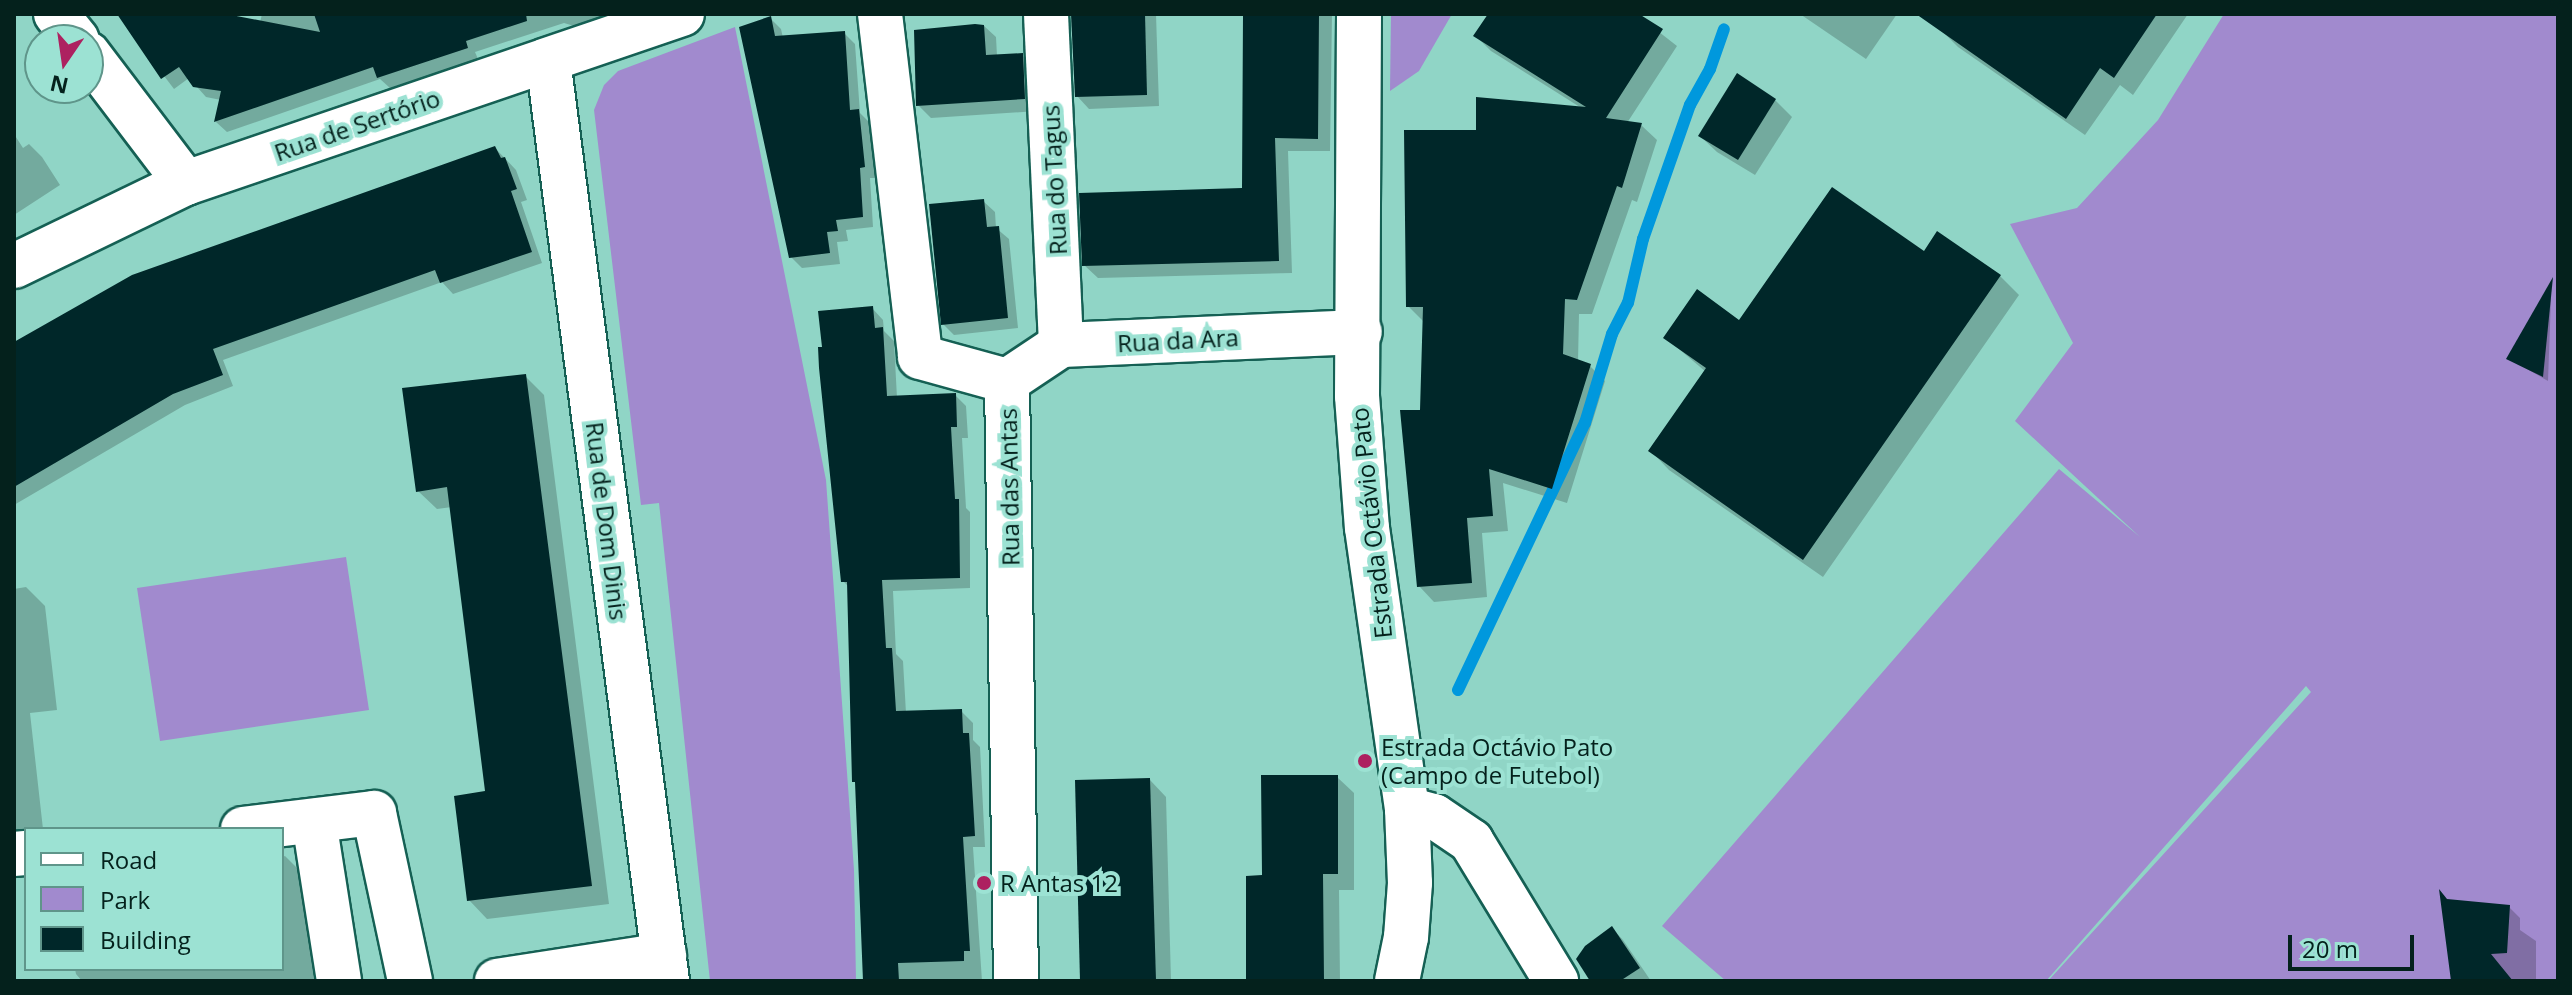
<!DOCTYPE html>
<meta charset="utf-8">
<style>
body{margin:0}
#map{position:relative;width:2572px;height:995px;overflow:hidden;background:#90d5c6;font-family:"Open Sans",sans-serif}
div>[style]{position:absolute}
.green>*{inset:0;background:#a18ace}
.shadow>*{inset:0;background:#0003}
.stream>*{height:12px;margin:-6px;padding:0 6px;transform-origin:6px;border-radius:6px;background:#0098dd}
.building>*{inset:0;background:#002729}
.roads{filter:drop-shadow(2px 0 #156054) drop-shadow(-2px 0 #156054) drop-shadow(0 2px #156054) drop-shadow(0 -2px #156054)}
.minor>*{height:44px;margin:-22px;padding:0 22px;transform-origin:22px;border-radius:22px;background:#fff}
.dots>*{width:22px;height:22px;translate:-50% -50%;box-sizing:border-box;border:4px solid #9ce2d3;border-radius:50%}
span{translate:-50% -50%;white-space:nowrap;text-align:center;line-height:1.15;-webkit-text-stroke:8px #9ce2d3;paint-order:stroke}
.street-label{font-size:24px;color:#04211c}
.poi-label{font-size:24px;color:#04211c}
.left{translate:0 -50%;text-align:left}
.frame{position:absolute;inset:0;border:16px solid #04211c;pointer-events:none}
.legend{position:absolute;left:24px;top:827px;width:260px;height:144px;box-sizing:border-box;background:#9ce2d3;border:2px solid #5f958a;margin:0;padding:10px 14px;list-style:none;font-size:24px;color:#04211c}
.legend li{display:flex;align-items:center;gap:16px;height:40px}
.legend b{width:40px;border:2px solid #5f958a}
.north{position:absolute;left:24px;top:24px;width:80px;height:80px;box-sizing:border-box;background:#9ce2d3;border:2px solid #5f958a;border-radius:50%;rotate:193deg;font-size:22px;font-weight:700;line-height:32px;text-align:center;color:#04211c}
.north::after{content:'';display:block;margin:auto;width:28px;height:36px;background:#ad2160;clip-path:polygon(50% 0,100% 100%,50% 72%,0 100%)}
.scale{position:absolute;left:2288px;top:935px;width:126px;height:36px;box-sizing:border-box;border:4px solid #04211c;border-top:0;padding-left:10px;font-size:24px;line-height:28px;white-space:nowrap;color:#04211c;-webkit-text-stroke:6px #9ce2d3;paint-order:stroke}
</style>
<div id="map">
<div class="green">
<i style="clip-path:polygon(1391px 14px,1452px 14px,1419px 71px,1390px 91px)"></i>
<i style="clip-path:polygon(2224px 14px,2558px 14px,2558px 981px,2048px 981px,2311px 692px,2306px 686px,2046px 981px,1726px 981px,1662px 926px,2059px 469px,2140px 537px,2015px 421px,2073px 343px,2010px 224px,2077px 208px,2158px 120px)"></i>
<i style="clip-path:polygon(735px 27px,826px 480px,854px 870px,856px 981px,710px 981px,659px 503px,641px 505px,594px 110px,604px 85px,618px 71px)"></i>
<i style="clip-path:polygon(346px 557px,369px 710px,160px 741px,137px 588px)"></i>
</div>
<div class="shadow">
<i style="clip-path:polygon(117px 14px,222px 14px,252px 57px,262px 14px,611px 14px,574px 26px,564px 23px,475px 52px,478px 59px,390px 88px,380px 79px,227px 132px,216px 122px,221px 100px,206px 97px,189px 78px,174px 89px)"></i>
<i style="clip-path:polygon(1074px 14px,1156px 14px,1159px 106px,1089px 109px,1077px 96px)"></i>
<i style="clip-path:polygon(1245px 14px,1332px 14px,1330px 151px,1288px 151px,1292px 273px,1098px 278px,1084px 265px,1244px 190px)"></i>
<i style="clip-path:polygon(1490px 14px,1636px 14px,1677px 46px,1627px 123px,1641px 125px,1657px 140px,1637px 202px,1632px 200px,1592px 314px,1579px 314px,1578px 362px,1590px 366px,1605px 381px,1567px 503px,1503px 483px,1508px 531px,1482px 533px,1487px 597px,1434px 602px,1419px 586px,1424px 322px,1408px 306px,1478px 132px,1583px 109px,1491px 51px,1476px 36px)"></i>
<i style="clip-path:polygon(1800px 14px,1897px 14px,1866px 59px)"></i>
<i style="clip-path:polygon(1949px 14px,2188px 14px,2133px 95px,2120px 85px,2085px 135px,1958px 47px,1939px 28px)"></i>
<i style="clip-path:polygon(770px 18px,781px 29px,783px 38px,844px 33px,855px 44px,860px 113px,869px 122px,875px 178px,870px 178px,873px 227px,846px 230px,848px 241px,837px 242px,840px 264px,802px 268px,791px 257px)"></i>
<i style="clip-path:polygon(983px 25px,996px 37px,997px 56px,1022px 55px,1035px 68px,1037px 111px,931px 118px,918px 105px,916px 32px)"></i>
<i style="clip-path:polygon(1775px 100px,1792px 117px,1755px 175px,1717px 152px,1700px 136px)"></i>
<i style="clip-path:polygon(14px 134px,23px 148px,29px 144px,42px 157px,60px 185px,14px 215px)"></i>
<i style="clip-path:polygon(495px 148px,516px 170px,527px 200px,521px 202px,542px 263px,453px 294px,442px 282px,223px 360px,233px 386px,185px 405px,14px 505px,14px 345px)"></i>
<i style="clip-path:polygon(983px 201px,995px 212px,996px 228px,1009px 239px,1018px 328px,954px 335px,943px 324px)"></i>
<i style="clip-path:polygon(1938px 234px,2000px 276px,2019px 295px,1823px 577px,1669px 470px,1651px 451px,1706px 372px,1666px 338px,1740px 323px,1924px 254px)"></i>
<i style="clip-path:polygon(2546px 293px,2551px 298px,2548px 381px,2509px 359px)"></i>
<i style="clip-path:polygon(872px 308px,883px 320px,884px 331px,894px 341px,897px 398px,955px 395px,966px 406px,968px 438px,962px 438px,966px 508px,970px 512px,970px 588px,893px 591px,896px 654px,903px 661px,906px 713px,961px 711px,973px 723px,973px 740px,980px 747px,985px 847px,973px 847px,982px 981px,865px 981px,849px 587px,843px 581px,821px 368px)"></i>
<i style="clip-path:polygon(525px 376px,544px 395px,609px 904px,487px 919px,469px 900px,487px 793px,452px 507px,437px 509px,418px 491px)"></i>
<i style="clip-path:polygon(26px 587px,45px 606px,57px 710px,30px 713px,43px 829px,26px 829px,26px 834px,14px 836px,14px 589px)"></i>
<i style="clip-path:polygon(1337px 777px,1354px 793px,1354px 890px,1339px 890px,1340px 981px,1249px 981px,1264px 877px)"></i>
<i style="clip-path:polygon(1150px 780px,1166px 797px,1171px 981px,1082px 981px)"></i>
<i style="clip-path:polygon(285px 856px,304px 875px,317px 981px,82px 981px,76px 974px,75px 969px,282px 969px,282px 857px)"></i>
<i style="clip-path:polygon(2509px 907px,2520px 918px,2520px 930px,2536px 941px,2536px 981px,2453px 981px)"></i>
<i style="clip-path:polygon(1612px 928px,1623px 940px,1651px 981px,1593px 981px)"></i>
</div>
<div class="stream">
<i style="left:1458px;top:690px;width:296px;rotate:-64.6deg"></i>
<i style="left:1585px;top:423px;width:93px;rotate:-73.1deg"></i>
<i style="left:1612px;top:334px;width:35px;rotate:-63deg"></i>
<i style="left:1628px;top:303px;width:66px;rotate:-76.8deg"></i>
<i style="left:1643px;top:239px;width:142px;rotate:-70.7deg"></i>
<i style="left:1690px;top:105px;width:41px;rotate:-60.9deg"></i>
<i style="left:1710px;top:69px;width:42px;rotate:-70.7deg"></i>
</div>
<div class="building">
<i style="clip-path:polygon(117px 14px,226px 14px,320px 32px,314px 14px,526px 14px,527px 21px,466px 41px,468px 48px,377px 78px,373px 67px,214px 122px,221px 91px,193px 87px,179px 67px,161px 79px)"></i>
<i style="clip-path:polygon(1071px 14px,1145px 14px,1147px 95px,1075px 97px)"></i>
<i style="clip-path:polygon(1243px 14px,1319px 14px,1318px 139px,1275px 138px,1279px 261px,1082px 266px,1079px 193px,1242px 188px)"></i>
<i style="clip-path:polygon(1488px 14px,1639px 14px,1663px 29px,1606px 118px,1642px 123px,1622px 188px,1617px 186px,1577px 300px,1565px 299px,1563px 354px,1591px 364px,1552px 489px,1489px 469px,1493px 516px,1467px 518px,1472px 583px,1417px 587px,1400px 410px,1420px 410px,1423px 307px,1406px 307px,1404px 130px,1476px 130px,1476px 97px,1586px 107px,1473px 36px)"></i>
<i style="clip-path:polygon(1916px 14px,2157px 14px,2114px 78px,2100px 68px,2066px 119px)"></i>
<i style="clip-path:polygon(771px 16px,775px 36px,845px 31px,850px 110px,859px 109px,865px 167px,860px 168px,863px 217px,836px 220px,838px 231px,827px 232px,830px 253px,789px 258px,739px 27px)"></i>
<i style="clip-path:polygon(975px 24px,984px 25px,986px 55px,1023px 53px,1025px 99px,916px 106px,914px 30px)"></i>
<i style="clip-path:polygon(1737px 73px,1776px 99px,1738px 160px,1698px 136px)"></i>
<i style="clip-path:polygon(495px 146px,501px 158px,505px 157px,517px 189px,511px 191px,532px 252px,440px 283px,435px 270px,213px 349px,223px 375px,173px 394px,14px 487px,14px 342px,132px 275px)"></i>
<i style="clip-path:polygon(1832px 187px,1924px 251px,1937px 231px,2001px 275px,1803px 560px,1648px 451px,1706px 368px,1663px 338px,1697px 289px,1739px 320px)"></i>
<i style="clip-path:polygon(984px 199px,987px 227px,999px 226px,1008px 318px,941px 325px,929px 204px)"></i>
<i style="clip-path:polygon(2553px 277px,2543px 377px,2506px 359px)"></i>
<i style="clip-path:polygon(873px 306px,875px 328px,883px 327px,887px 396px,956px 393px,957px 427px,951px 427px,955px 499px,959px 499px,960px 578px,882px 580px,886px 648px,892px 648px,896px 711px,962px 709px,963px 733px,969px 733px,975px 836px,963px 837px,970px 951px,964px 951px,964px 961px,898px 963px,899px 981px,863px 981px,855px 782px,852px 782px,847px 582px,841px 582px,819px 368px,818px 347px,822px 347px,818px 311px)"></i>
<i style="clip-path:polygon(526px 374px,592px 886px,467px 901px,454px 796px,485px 791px,447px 487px,416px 492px,402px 388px)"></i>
<i style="clip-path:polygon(1261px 775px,1338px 775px,1338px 874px,1323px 874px,1324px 981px,1246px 981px,1246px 876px,1262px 875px)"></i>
<i style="clip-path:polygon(1150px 778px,1156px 981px,1080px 981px,1075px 780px)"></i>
<i style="clip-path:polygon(2439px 889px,2447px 899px,2510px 905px,2507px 953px,2491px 954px,2513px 981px,2451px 981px)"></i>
<i style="clip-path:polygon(1612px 926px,1640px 968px,1620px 981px,1590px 981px,1576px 959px,1585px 946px)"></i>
</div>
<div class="roads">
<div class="minor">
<i style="left:56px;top:14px;width:33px;rotate:51deg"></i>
<i style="left:880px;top:14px;width:345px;rotate:83.3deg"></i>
<i style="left:920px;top:357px;width:90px;rotate:15.4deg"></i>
<i style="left:1046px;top:14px;width:331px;rotate:87.4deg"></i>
<i style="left:1359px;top:14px;width:382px;rotate:90.3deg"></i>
<i style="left:1357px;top:396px;width:132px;rotate:85.7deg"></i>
<i style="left:1367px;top:528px;width:284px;rotate:81.9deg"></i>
<i style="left:1407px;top:809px;width:74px;rotate:87.7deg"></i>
<i style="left:1410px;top:883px;width:54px;rotate:94.2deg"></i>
<i style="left:1406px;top:937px;width:45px;rotate:101.6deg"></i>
<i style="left:88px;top:54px;width:162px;rotate:52.8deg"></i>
<i style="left:186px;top:183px;width:524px;rotate:-18.82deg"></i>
<i style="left:548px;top:60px;width:929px;rotate:82.64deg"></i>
<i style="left:14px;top:266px;width:191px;rotate:-25.8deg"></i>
<i style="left:1007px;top:381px;width:600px;rotate:89.14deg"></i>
<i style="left:1007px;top:381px;width:65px;rotate:-33.7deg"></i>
<i style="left:1061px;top:345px;width:299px;rotate:-2.5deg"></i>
<i style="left:1407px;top:809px;width:28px;rotate:15deg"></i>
<i style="left:1434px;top:816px;width:45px;rotate:34deg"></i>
<i style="left:1471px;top:841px;width:164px;rotate:58.7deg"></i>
<i style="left:314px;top:821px;width:162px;rotate:81.1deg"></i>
<i style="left:243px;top:829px;width:132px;rotate:-7deg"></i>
<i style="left:374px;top:813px;width:172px;rotate:77.9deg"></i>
<i style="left:14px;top:854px;width:12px;rotate:-5deg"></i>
<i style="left:497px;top:981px;width:169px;rotate:-8.8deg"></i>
</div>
</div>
<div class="dots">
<i style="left:1365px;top:761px;background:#ad2160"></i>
<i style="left:984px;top:883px;background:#ad2160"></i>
</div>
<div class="street-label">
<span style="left:357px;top:125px;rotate:-19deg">Rua de Sertório</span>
<span style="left:1054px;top:180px;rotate:-93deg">Rua do Tagus</span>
<span style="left:1178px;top:340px;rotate:-3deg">Rua da Ara</span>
<span style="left:1009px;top:487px;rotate:-91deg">Rua das Antas</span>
<span style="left:607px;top:521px;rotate:83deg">Rua de Dom Dinis</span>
<span style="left:1371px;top:523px;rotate:-96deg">Estrada Octávio Pato</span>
</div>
<div class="poi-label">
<span class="left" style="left:1381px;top:761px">Estrada Octávio Pato<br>(Campo de Futebol)</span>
<span class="left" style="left:1000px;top:883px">R Antas 12</span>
</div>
<div class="frame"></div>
<ul class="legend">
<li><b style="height:10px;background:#fff"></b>Road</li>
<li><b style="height:22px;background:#a18ace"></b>Park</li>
<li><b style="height:22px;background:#002729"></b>Building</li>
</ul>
<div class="north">N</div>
<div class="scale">20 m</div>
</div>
